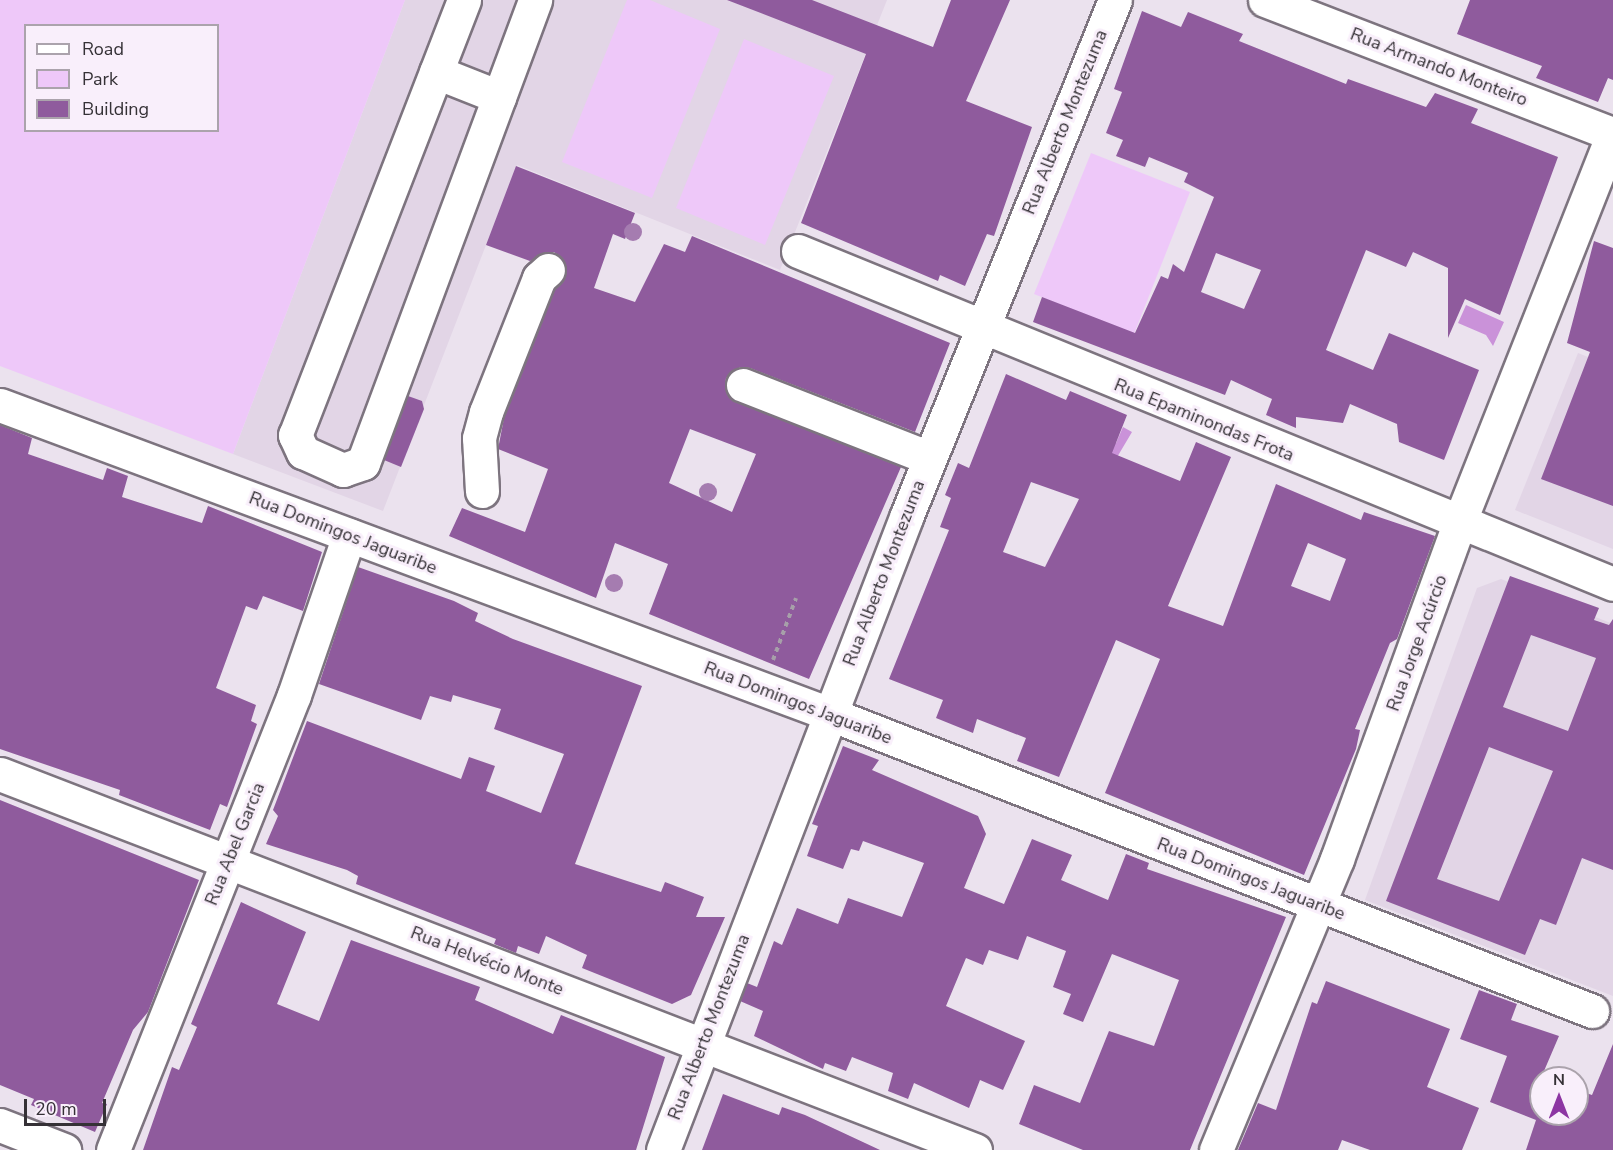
<!DOCTYPE html>
<meta charset="utf-8">
<style>
body{margin:0}
#map{position:relative;width:1613px;height:1150px;overflow:hidden;background:#ebe2ee;font-family:"Nunito Sans",sans-serif}
div>[style]{position:absolute}
.built>*{inset:0;background:#e2d5e6}
.green>*{inset:0;background:#eec8f9}
.water>*{inset:0;background:#ca92d9}
.building>*{inset:0;background:#8f5b9d}
.path>*{height:4px;margin-top:-2px;transform-origin:0;background:repeating-linear-gradient(90deg,#a7a0a9 0 4.5px,transparent 0 9px)}
.roads{filter:drop-shadow(2px 0 #7d747f) drop-shadow(-2px 0 #7d747f) drop-shadow(0 2px #7d747f) drop-shadow(0 -2px #7d747f)}
.minor>*{height:33px;margin:-16.5px;padding:0 16.5px;transform-origin:16.5px;border-radius:16.5px;background:#fff}
.trees>*{width:18px;height:18px;margin:-9px;border-radius:50%;background:#a57cb0}
span{translate:-50% -50%;white-space:nowrap;text-align:center;line-height:1.15;-webkit-text-stroke:6px #f9effb;paint-order:stroke}
.street-label{font-size:18px;color:#353136}
.legend{position:absolute;left:24px;top:24px;width:195px;height:108px;box-sizing:border-box;background:#f9effb;border:2px solid #aba3ac;margin:0;padding:8px 10px;list-style:none;font-size:18px;color:#353136}
.legend li{display:flex;align-items:center;gap:12px;height:30px}
.legend b{width:30px;border:2px solid #aba3ac}
.north{position:absolute;left:1529px;top:1066px;width:60px;height:60px;box-sizing:border-box;background:#f9effb;border:2px solid #aba3ac;border-radius:50%;rotate:0deg;font-size:16px;font-weight:700;line-height:24px;text-align:center;color:#353136}
.north::after{content:'';display:block;margin:auto;width:21px;height:27px;background:#8d36a3;clip-path:polygon(50% 0,100% 100%,50% 72%,0 100%)}
.scale{position:absolute;left:24px;top:1099px;width:82px;height:27px;box-sizing:border-box;border:3px solid #353136;border-top:0;padding-left:8px;font-size:18px;line-height:21px;white-space:nowrap;color:#353136;-webkit-text-stroke:4px #f9effb;paint-order:stroke}
</style>
<div id="map">
<div class="built">
<i style="clip-path:polygon(405px 0,887px 0,780px 270px,517px 165px,383px 511px,233px 454px)"></i>
<i style="clip-path:polygon(1578px 353px,1613px 367px,1613px 549px,1515px 510px)"></i>
<i style="clip-path:polygon(1501px 579px,1613px 624px,1613px 996px,1365px 900px,1477px 588px)"></i>
</div>
<div class="green">
<i style="clip-path:polygon(evenodd,0 0,405px 0,233px 454px,0 366px,0 0,26px 26px,218px 26px,218px 130px,26px 130px,26px 26px)"></i>
<i style="clip-path:polygon(627px 0,650px 0,720px 29px,652px 198px,562px 162px)"></i>
<i style="clip-path:polygon(744px 39px,834px 76px,765px 245px,676px 208px)"></i>
<i style="clip-path:polygon(1091px 153px,1190px 192px,1134px 334px,1034px 294px)"></i>
</div>
<div class="water">
<i style="clip-path:polygon(1466px 305px,1504px 322px,1493px 346px,1486px 335px,1458px 323px)"></i>
<i style="clip-path:polygon(1123px 427px,1132px 432px,1116px 459px,1105px 443px,1116px 443px)"></i>
</div>
<div class="building">
<i style="clip-path:polygon(727px 0,812px 0,933px 47px,951px 0,1010px 0,966px 101px,1032px 127px,994px 236px,987px 234px,965px 286px,940px 275px,938px 281px,801px 223px,866px 54px)"></i>
<i style="clip-path:polygon(1470px 0,1613px 0,1613px 80px,1608px 78px,1598px 102px,1536px 78px,1542px 66px,1457px 34px)"></i>
<i style="clip-path:polygon(evenodd,1142px 11px,1181px 27px,1188px 12px,1243px 34px,1239px 41px,1346px 84px,1348px 79px,1426px 107px,1435px 93px,1478px 109px,1471px 123px,1558px 157px,1500px 315px,1465px 299px,1448px 338px,1448px 268px,1413px 252px,1406px 267px,1366px 250px,1326px 350px,1373px 370px,1389px 333px,1479px 370px,1444px 460px,1399px 442px,1397px 424px,1350px 404px,1343px 423px,1296px 417px,1296px 428px,1266px 415px,1272px 399px,1231px 380px,1225px 395px,1033px 322px,1042px 297px,1135px 333px,1161px 276px,1168px 279px,1173px 264px,1184px 272px,1214px 197px,1184px 182px,1188px 173px,1149px 157px,1145px 167px,1116px 156px,1123px 140px,1106px 133px,1122px 92px,1114px 89px,1142px 11px,1216px 253px,1261px 270px,1244px 309px,1201px 292px,1216px 253px)"></i>
<i style="clip-path:polygon(evenodd,516px 166px,635px 213px,625px 239px,613px 234px,594px 288px,635px 302px,664px 244px,685px 252px,692px 236px,950px 343px,915px 432px,750px 368px,740px 367px,726px 378px,725px 388px,736px 402px,901px 467px,809px 679px,649px 614px,668px 564px,615px 543px,596px 598px,449px 536px,462px 508px,525px 532px,548px 469px,498px 449px,504px 418px,555px 289px,566px 275px,562px 258px,554px 252px,530px 261px,486px 245px,516px 166px,690px 429px,756px 454px,732px 512px,669px 483px,690px 429px)"></i>
<i style="clip-path:polygon(1594px 241px,1613px 248px,1613px 506px,1541px 479px,1590px 352px,1567px 343px)"></i>
<i style="clip-path:polygon(evenodd,1006px 374px,1066px 400px,1070px 391px,1127px 415px,1112px 453px,1180px 481px,1196px 442px,1231px 457px,1168px 606px,1223px 626px,1276px 484px,1361px 520px,1364px 512px,1435px 536px,1397px 639px,1390px 643px,1355px 729px,1360px 730px,1356px 749px,1304px 875px,1105px 793px,1160px 659px,1116px 640px,1059px 777px,1017px 761px,1026px 738px,977px 719px,973px 733px,936px 718px,943px 700px,889px 679px,949px 530px,940px 527px,951px 498px,945px 495px,958px 463px,969px 468px,1006px 374px,1031px 482px,1079px 499px,1045px 567px,1003px 552px,1031px 482px,1006px 374px,1308px 543px,1346px 559px,1330px 601px,1291px 586px,1308px 543px)"></i>
<i style="clip-path:polygon(408px 396px,422px 401px,424px 409px,401px 467px,384px 460px)"></i>
<i style="clip-path:polygon(0 425px,32px 438px,28px 454px,103px 480px,107px 468px,128px 476px,122px 497px,202px 523px,208px 506px,322px 552px,303px 611px,263px 596px,257px 610px,246px 606px,216px 688px,256px 705px,251px 721px,257px 724px,227px 807px,220px 804px,210px 830px,119px 795px,120px 790px,0 749px)"></i>
<i style="clip-path:polygon(358px 567px,454px 601px,478px 613px,475px 621px,513px 639px,642px 686px,575px 864px,661px 892px,665px 882px,704px 897px,696px 917px,725px 917px,691px 995px,672px 1004px,582px 968px,587px 955px,546px 936px,539px 954px,518px 946px,516px 953px,494px 944px,496px 939px,356px 884px,358px 876px,347px 870px,266px 844px,278px 816px,273px 810px,307px 721px,461px 779px,469px 757px,495px 766px,486px 791px,541px 813px,564px 754px,494px 729px,501px 709px,453px 695px,451px 702px,430px 696px,421px 720px,319px 684px)"></i>
<i style="clip-path:polygon(evenodd,1510px 576px,1599px 608px,1594px 620px,1609px 625px,1613px 619px,1613px 870px,1582px 858px,1556px 925px,1540px 919px,1525px 955px,1386px 901px,1510px 576px,1531px 635px,1596px 658px,1568px 731px,1503px 707px,1531px 635px,1510px 576px,1489px 747px,1553px 771px,1499px 901px,1437px 879px,1489px 747px)"></i>
<i style="clip-path:polygon(843px 746px,879px 760px,872px 770px,978px 816px,986px 834px,964px 888px,1004px 904px,1032px 839px,1072px 855px,1061px 880px,1108px 900px,1126px 854px,1149px 863px,1147px 869px,1286px 917px,1190px 1150px,1083px 1150px,1019px 1124px,1034px 1085px,1080px 1103px,1109px 1031px,1154px 1046px,1179px 980px,1112px 954px,1083px 1022px,1063px 1014px,1071px 994px,1053px 987px,1066px 951px,1027px 936px,1018px 960px,989px 950px,983px 965px,966px 958px,946px 1006px,1025px 1041px,1003px 1090px,980px 1080px,969px 1108px,914px 1083px,908px 1099px,888px 1091px,893px 1073px,852px 1057px,846px 1071px,825px 1063px,823px 1069px,754px 1036px,763px 1011px,740px 1001px,747px 983px,757px 987px,774px 941px,782px 945px,797px 908px,838px 924px,848px 898px,902px 917px,924px 863px,863px 841px,859px 851px,851px 849px,843px 869px,807px 856px,818px 826px,812px 824px)"></i>
<i style="clip-path:polygon(0 800px,199px 880px,148px 1012px,133px 1030px,102px 1103px,107px 1104px,95px 1132px,31px 1105px,34px 1099px,0 1085px)"></i>
<i style="clip-path:polygon(241px 902px,306px 932px,277px 1004px,319px 1021px,351px 940px,480px 987px,475px 1000px,553px 1034px,561px 1015px,665px 1057px,636px 1150px,143px 1150px,172px 1067px,179px 1070px,197px 1027px,191px 1024px)"></i>
<i style="clip-path:polygon(1326px 981px,1450px 1029px,1427px 1087px,1479px 1108px,1462px 1150px,1370px 1150px,1342px 1140px,1338px 1150px,1238px 1150px,1258px 1103px,1276px 1110px,1312px 1002px,1317px 1004px)"></i>
<i style="clip-path:polygon(1479px 990px,1517px 1004px,1511px 1020px,1559px 1036px,1541px 1078px,1541px 1114px,1577px 1114px,1577px 1090px,1592px 1095px,1613px 1044px,1613px 1150px,1526px 1150px,1536px 1120px,1490px 1102px,1507px 1056px,1460px 1039px)"></i>
<i style="clip-path:polygon(723px 1094px,779px 1115px,782px 1107px,805px 1115px,880px 1150px,702px 1150px)"></i>
</div>
<div class="path">
<i style="left:773px;top:660px;width:66px;rotate:-69.6deg"></i>
</div>
<div class="roads">
<div class="minor">
<i style="left:464px;top:0;width:467px;rotate:111.2deg"></i>
<i style="left:295px;top:435px;width:19px;rotate:65deg"></i>
<i style="left:303px;top:452px;width:44px;rotate:24.2deg"></i>
<i style="left:343px;top:470px;width:21px;rotate:-19deg"></i>
<i style="left:363px;top:463px;width:494px;rotate:-69.6deg"></i>
<i style="left:1265px;top:0;width:373px;rotate:21.1deg"></i>
<i style="left:436px;top:72px;width:68px;rotate:21.6deg"></i>
<i style="left:798px;top:251px;width:880px;rotate:22.22deg"></i>
<i style="left:743px;top:385px;width:200px;rotate:21.4deg"></i>
<i style="left:0;top:405px;width:886px;rotate:20.42deg"></i>
<i style="left:830px;top:714px;width:818px;rotate:21.29deg"></i>
<i style="left:482px;top:491px;width:53px;rotate:-93.2deg"></i>
<i style="left:479px;top:438px;width:27px;rotate:-75deg"></i>
<i style="left:486px;top:412px;width:144px;rotate:-68.4deg"></i>
<i style="left:539px;top:278px;width:12px;rotate:-42deg"></i>
<i style="left:0;top:774px;width:1045px;rotate:21.09deg"></i>
<i style="left:0;top:1125px;width:69px;rotate:21.3deg"></i>
<i style="left:113px;top:1150px;width:490px;rotate:-68.3deg"></i>
<i style="left:294px;top:695px;width:169px;rotate:-71deg"></i>
<i style="left:663px;top:1150px;width:680px;rotate:-68.98deg"></i>
<i style="left:907px;top:515px;width:555px;rotate:-68.01deg"></i>
<i style="left:1216px;top:1150px;width:315px;rotate:-67.4deg"></i>
<i style="left:1337px;top:859px;width:357px;rotate:-70deg"></i>
<i style="left:1459px;top:523px;width:417px;rotate:-68.4deg"></i>
</div>
</div>
<div class="trees">
<i style="left:633px;top:232px"></i>
<i style="left:708px;top:492px"></i>
<i style="left:614px;top:583px"></i>
</div>
<div class="street-label">
<span style="left:1439px;top:67px;rotate:21deg">Rua Armando Monteiro</span>
<span style="left:1065px;top:122px;rotate:-68deg">Rua Alberto Montezuma</span>
<span style="left:1204px;top:420px;rotate:22deg">Rua Epaminondas Frota</span>
<span style="left:343px;top:533px;rotate:21deg">Rua Domingos Jaguaribe</span>
<span style="left:884px;top:573px;rotate:-69deg">Rua Alberto Montezuma</span>
<span style="left:1417px;top:643px;rotate:-70deg">Rua Jorge Acúrcio</span>
<span style="left:798px;top:703px;rotate:21deg">Rua Domingos Jaguaribe</span>
<span style="left:235px;top:844px;rotate:-68deg">Rua Abel Garcia</span>
<span style="left:1251px;top:879px;rotate:21deg">Rua Domingos Jaguaribe</span>
<span style="left:487px;top:961px;rotate:21deg">Rua Helvécio Monte</span>
<span style="left:709px;top:1027px;rotate:-69deg">Rua Alberto Montezuma</span>
</div>
<ul class="legend">
<li><b style="height:8px;background:#fff"></b>Road</li>
<li><b style="height:16px;background:#eec8f9"></b>Park</li>
<li><b style="height:16px;background:#8f5b9d"></b>Building</li>
</ul>
<div class="north">N</div>
<div class="scale">20 m</div>
</div>
